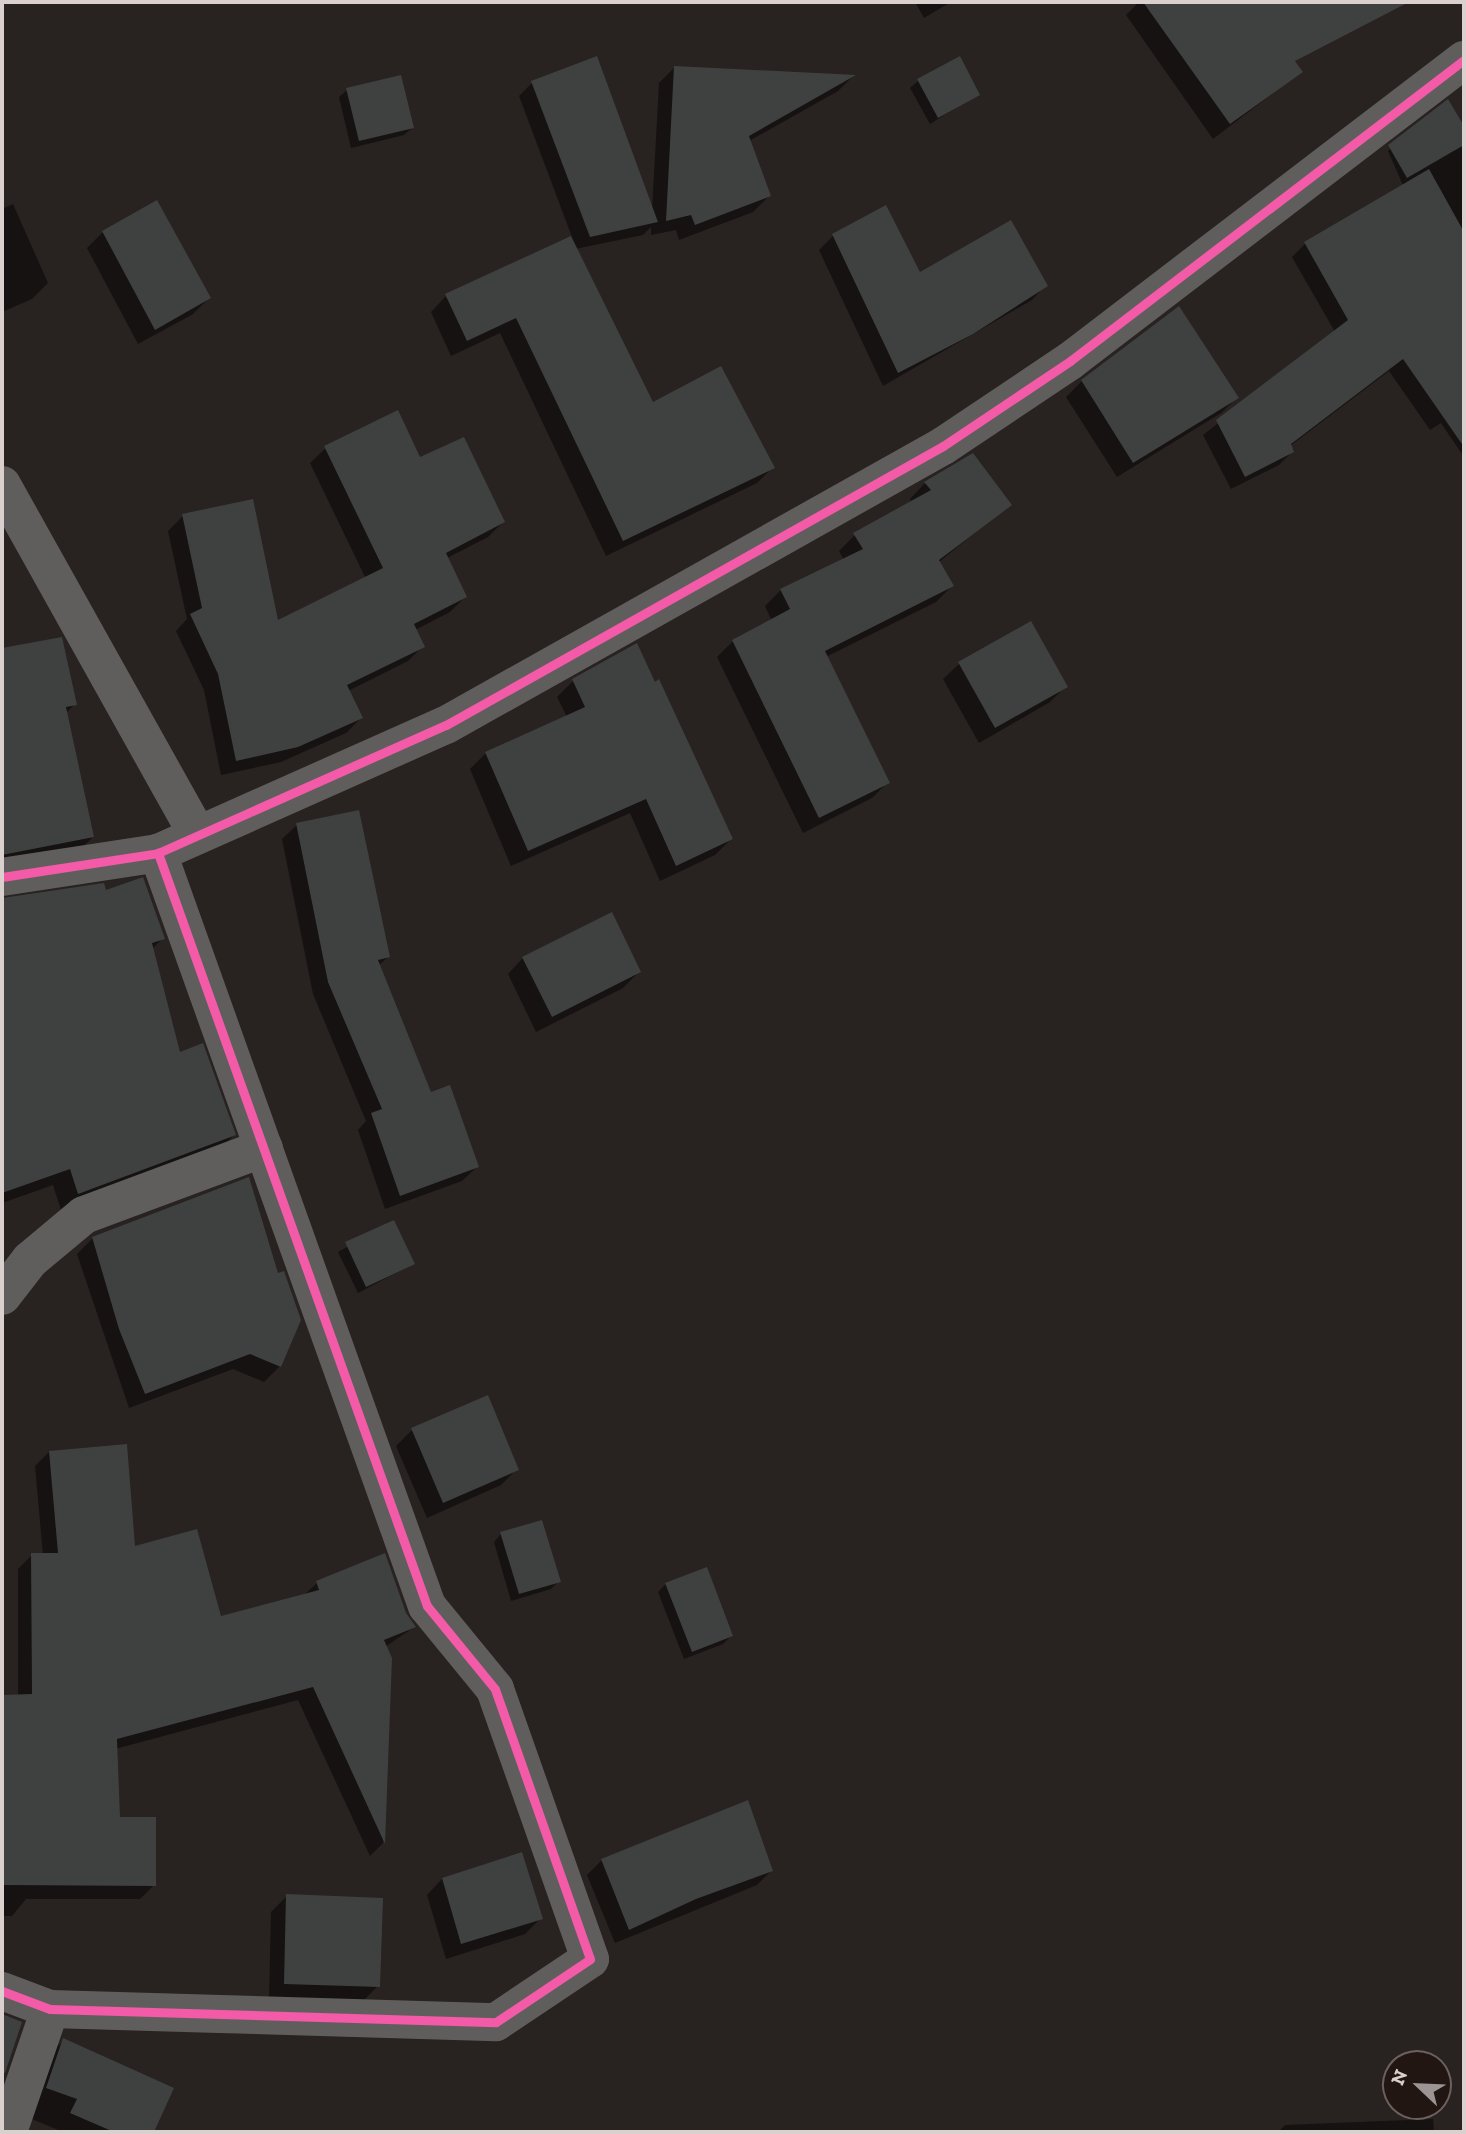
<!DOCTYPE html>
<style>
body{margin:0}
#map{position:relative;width:1466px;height:2134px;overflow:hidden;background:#282220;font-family:"Zilla Slab",serif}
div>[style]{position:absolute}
.shadow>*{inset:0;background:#0007}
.building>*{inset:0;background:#3f4140}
.minor>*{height:38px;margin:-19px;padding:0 19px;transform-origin:19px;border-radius:19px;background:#605e5c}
.cycleway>*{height:9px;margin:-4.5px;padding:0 4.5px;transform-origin:4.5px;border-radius:4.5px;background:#f35aa7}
span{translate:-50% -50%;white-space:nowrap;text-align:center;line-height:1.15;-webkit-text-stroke:5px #221613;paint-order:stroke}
.frame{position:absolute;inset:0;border:4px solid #dad1cf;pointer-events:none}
.north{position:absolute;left:1382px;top:2050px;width:70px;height:70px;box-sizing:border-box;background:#221613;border:2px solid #6c615e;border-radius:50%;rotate:293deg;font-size:19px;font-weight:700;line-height:28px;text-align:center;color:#dad1cf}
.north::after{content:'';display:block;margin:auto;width:24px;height:32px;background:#9c9492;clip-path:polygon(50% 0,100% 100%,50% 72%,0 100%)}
</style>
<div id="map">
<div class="shadow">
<i style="clip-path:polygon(915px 2px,951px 2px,924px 18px)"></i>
<i style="clip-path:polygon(1139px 2px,1251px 2px,1301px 72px,1213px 139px,1126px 15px)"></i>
<i style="clip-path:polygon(675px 67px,852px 77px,838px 91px,749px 141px,769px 196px,753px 212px,679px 240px,676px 230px,651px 235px,651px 227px,643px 235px,575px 249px,652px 404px,773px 467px,757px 483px,606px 556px,500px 333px,451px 356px,431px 312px,446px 296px,572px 237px,519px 96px,532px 83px,652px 211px,659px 83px)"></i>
<i style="clip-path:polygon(918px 81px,978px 94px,930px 124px,910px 88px)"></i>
<i style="clip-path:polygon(347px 90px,412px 128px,404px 135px,351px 148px,339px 97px)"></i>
<i style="clip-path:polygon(1448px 102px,1464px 129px,1464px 457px,1441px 423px,1430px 430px,1389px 371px,1290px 446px,1292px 452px,1279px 465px,1231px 489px,1203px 435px,1335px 332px,1292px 257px,1305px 244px,1388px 195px,1415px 213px,1388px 151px)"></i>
<i style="clip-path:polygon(13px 204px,48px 283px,32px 299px,2px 312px,2px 209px)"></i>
<i style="clip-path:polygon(103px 232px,209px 298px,193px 314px,138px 344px,87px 248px)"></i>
<i style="clip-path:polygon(833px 236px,920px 274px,1046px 285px,1032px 300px,883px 386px,819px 250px)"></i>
<i style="clip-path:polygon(1082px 381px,1237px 398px,1221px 413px,1117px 477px,1066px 397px)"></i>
<i style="clip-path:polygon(326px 448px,419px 460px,503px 522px,488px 537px,447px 558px,465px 597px,450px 612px,415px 630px,423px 646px,408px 661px,348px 691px,361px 718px,346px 733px,281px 762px,221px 775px,204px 690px,176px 631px,187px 619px,168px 531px,183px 516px,277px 622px,366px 579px,310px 463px)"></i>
<i style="clip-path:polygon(925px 483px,1009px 505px,939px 562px,952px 586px,936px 602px,826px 657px,887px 783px,872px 798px,803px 833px,717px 657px,733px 641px,772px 621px,765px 606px,781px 590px,844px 560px,839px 551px,855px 535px,912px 502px,910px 499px)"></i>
<i style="clip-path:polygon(1031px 624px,1066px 686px,1050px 702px,979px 743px,943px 679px,959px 664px)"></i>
<i style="clip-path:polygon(60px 639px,75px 704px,66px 713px,93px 837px,75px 854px,2px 868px,2px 650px)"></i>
<i style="clip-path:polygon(573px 681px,731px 839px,715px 855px,660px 881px,630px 813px,511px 866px,470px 769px,486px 753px,567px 717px,557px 697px)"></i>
<i style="clip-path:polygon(297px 825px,388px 957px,378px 966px,430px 1094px,477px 1167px,462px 1181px,385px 1209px,358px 1130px,366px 1121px,313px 994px,282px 839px)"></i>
<i style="clip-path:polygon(104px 892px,163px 938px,152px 949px,179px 1054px,234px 1135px,217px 1152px,61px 1210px,53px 1185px,2px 1203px,2px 899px)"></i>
<i style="clip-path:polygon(523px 958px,639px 972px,623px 988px,536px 1032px,508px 974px)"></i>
<i style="clip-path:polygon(393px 1222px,413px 1264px,358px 1293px,338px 1252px)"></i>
<i style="clip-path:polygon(93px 1238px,280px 1366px,264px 1382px,233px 1369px,129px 1408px,77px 1254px)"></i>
<i style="clip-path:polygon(412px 1430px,517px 1469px,501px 1485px,427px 1518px,396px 1446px)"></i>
<i style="clip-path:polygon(49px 1452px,133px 1548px,220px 1618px,303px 1596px,317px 1583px,405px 1614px,414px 1627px,385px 1647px,390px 1658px,383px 1843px,370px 1856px,298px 1700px,115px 1749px,118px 1819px,154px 1885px,140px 1899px,26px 1899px,12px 1916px,2px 1916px,2px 1696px,18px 1696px,18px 1569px,32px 1555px,43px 1555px,35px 1466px)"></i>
<i style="clip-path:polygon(501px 1534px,559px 1581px,551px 1589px,511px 1601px,494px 1542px)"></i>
<i style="clip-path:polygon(666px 1584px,731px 1636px,723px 1644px,684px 1659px,658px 1592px)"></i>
<i style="clip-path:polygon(602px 1860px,771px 1871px,757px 1885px,615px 1943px,587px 1875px)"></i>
<i style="clip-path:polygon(442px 1879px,541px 1918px,525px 1934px,446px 1959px,427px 1895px)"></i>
<i style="clip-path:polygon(287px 1896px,378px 1986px,362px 2002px,269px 1999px,271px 1912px)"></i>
<i style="clip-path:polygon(64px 2040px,172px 2089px,152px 2132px,63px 2132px,27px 2117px,48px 2056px)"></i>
<i style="clip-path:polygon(1433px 2119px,1434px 2132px,1278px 2132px,1285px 2125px)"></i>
</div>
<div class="building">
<i style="clip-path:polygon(1143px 2px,1409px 2px,1295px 61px,1303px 72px,1230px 124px)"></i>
<i style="clip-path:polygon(597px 56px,658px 222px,590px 237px,531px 81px)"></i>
<i style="clip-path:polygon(960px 56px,980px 95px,938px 118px,917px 79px)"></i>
<i style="clip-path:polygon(674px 66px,856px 75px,749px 136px,771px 196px,695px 225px,691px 215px,666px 221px)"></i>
<i style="clip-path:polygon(401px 75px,414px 128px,359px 141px,346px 88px)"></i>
<i style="clip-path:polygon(1448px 99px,1464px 126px,1464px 145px,1407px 178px,1388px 145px)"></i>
<i style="clip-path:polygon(1429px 169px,1464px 232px,1464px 447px,1403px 359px,1291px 444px,1294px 452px,1245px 477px,1216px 420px,1348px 320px,1304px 242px)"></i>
<i style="clip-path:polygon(157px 200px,211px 298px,155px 330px,102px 231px)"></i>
<i style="clip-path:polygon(886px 205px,920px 272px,1011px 220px,1048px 286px,973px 334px,898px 373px,832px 234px)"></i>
<i style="clip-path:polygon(571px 236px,653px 402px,721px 366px,775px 468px,623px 541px,516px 318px,467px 341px,445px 294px)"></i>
<i style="clip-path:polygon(1179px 306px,1239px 398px,1133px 463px,1081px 380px)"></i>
<i style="clip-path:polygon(398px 410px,420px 457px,464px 437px,505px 522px,446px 553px,467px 597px,414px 624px,425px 647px,347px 685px,363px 718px,298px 747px,236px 761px,218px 674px,190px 614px,202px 608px,182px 514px,253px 499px,278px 620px,383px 568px,324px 446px)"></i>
<i style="clip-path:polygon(973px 453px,1012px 505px,939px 560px,954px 586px,825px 651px,890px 783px,819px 818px,732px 640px,790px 609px,780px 589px,863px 549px,853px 533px,931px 490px,924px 482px)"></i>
<i style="clip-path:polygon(1031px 621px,1068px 687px,995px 728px,958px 662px)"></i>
<i style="clip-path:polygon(62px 637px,77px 705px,66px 707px,94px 837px,2px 855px,2px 648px)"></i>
<i style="clip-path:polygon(637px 643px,655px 682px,659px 679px,733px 839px,676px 866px,646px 799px,528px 851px,485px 752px,585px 707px,572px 679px)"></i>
<i style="clip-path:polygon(359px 810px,390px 957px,378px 960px,431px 1092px,450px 1085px,479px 1167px,400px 1196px,371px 1113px,382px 1109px,328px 982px,296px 823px)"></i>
<i style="clip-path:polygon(143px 877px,165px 939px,152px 943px,180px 1052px,203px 1043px,236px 1135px,78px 1194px,70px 1169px,2px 1193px,2px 898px,104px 883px,106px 890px)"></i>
<i style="clip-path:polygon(612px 912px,641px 972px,552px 1017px,522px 957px)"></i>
<i style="clip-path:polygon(249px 1177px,278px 1273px,284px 1271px,301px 1320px,281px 1367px,250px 1354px,145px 1394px,119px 1329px,92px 1237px)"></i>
<i style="clip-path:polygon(394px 1220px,415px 1264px,366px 1287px,345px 1242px)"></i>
<i style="clip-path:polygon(488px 1395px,519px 1470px,443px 1503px,411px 1428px)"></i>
<i style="clip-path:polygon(127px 1444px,135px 1546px,197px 1529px,221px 1616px,319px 1590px,316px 1581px,385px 1553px,406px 1613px,416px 1627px,384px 1640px,392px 1658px,385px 1844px,313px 1687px,117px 1739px,120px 1817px,156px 1817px,156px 1886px,2px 1885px,2px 1695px,32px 1694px,31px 1553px,58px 1553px,49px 1451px)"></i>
<i style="clip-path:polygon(542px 1520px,561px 1582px,519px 1594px,500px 1532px)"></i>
<i style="clip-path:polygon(707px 1567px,733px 1636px,692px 1652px,665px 1583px)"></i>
<i style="clip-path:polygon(748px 1800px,773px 1871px,696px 1899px,629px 1930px,601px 1859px)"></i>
<i style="clip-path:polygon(522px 1852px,543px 1919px,461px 1944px,442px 1878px)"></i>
<i style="clip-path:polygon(286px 1894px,383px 1898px,380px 1987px,284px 1984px)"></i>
<i style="clip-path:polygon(2px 2014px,22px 2022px,5px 2073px,2px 2072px)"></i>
<i style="clip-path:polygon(63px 2038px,174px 2088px,154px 2132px,114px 2132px,70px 2113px,77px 2099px,46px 2088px)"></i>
</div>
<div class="minor">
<i style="left:2px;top:485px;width:401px;rotate:60.8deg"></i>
<i style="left:2px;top:877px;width:158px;rotate:-8.7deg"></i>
<i style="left:158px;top:853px;width:315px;rotate:-24deg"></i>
<i style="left:446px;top:725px;width:570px;rotate:-29.31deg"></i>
<i style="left:943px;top:446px;width:153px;rotate:-33.8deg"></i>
<i style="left:1070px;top:361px;width:496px;rotate:-37.4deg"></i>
<i style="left:2px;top:1296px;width:46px;rotate:-52.1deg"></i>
<i style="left:30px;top:1260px;width:70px;rotate:-39.8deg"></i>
<i style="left:84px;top:1215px;width:192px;rotate:-20.4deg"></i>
<i style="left:2px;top:1991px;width:51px;rotate:20.6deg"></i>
<i style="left:50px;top:2009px;width:446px;rotate:1.7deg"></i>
<i style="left:496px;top:2022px;width:113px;rotate:-33.8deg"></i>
<i style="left:590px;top:1959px;width:286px;rotate:-109.4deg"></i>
<i style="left:495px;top:1689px;width:107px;rotate:-129.3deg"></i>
<i style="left:427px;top:1606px;width:800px;rotate:-109.66deg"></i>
<i style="left:8px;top:2132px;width:130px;rotate:-71.1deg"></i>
</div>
<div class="cycleway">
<i style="left:2px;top:877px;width:158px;rotate:-8.7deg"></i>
<i style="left:158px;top:853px;width:315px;rotate:-24deg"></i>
<i style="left:446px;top:725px;width:570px;rotate:-29.31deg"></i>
<i style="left:943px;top:446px;width:153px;rotate:-33.8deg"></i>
<i style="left:1070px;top:361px;width:496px;rotate:-37.4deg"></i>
<i style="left:2px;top:1991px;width:51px;rotate:20.6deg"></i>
<i style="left:50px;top:2009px;width:446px;rotate:1.7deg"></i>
<i style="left:496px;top:2022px;width:113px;rotate:-33.8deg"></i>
<i style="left:590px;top:1959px;width:286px;rotate:-109.4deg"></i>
<i style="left:495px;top:1689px;width:107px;rotate:-129.3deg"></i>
<i style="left:427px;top:1606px;width:800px;rotate:-109.66deg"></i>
</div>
<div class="frame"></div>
<div class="north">N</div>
</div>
